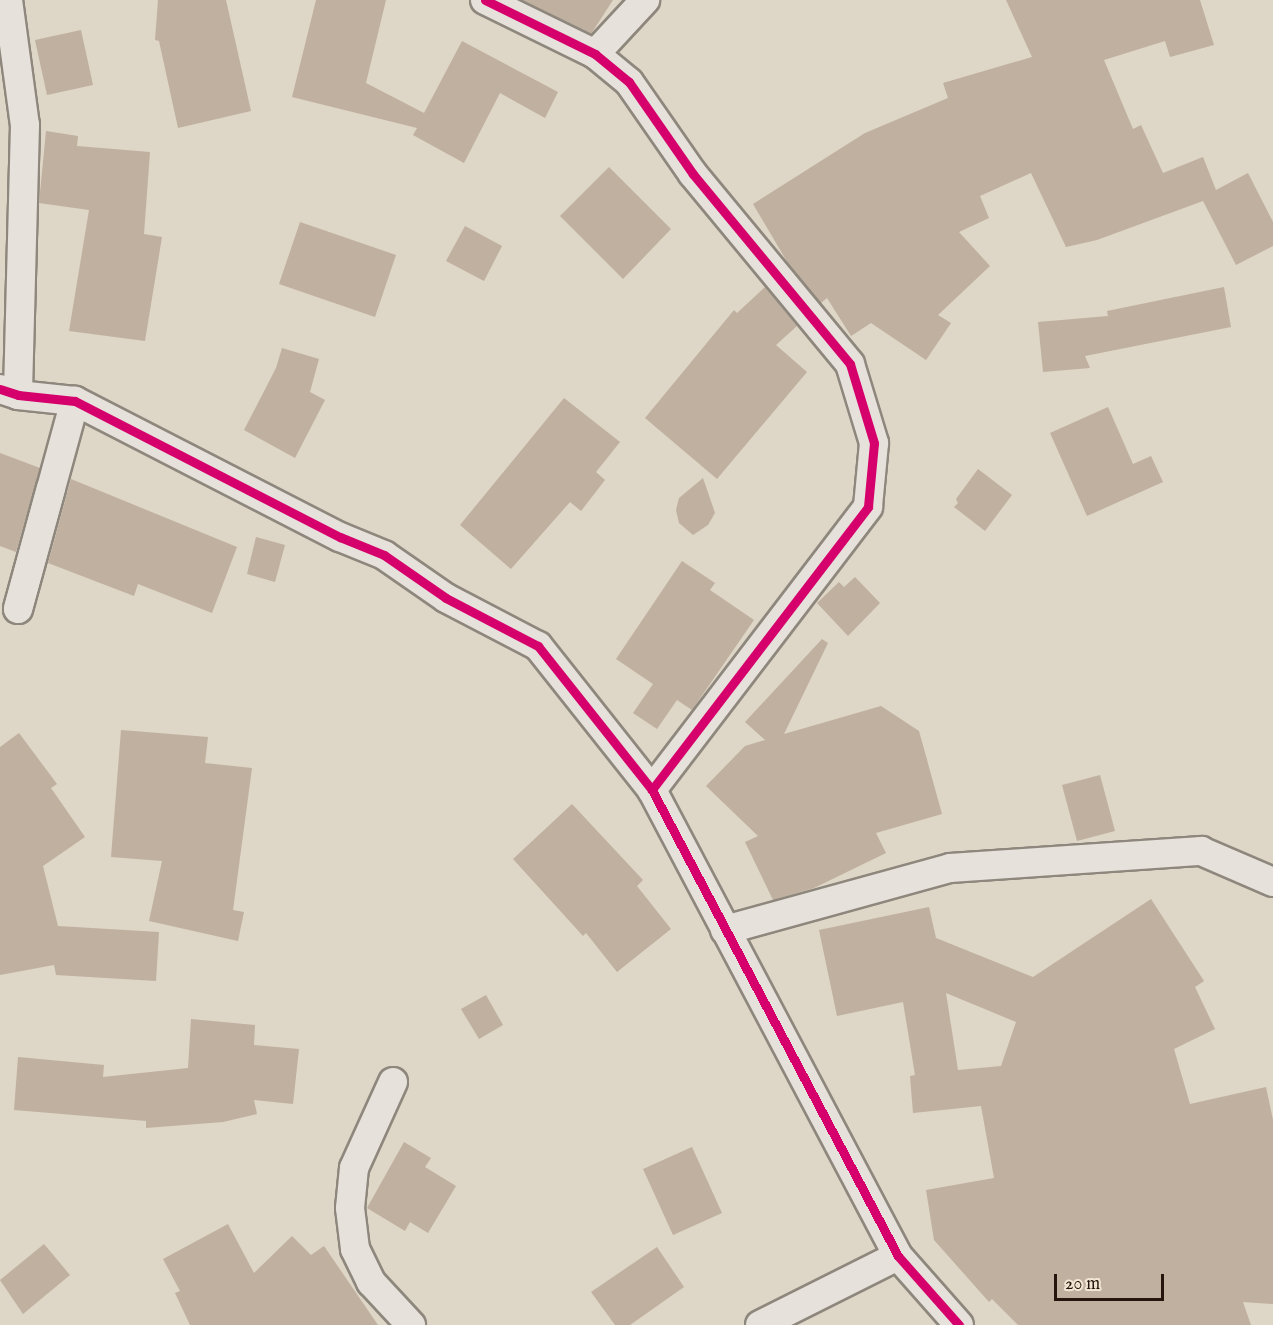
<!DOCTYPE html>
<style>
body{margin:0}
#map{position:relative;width:1273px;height:1325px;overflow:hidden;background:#ded6c6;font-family:"IM FELL English",serif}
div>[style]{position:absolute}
.building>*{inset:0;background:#c0b0a0}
.roads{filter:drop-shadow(2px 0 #8e877d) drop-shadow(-2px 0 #8e877d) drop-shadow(0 2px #8e877d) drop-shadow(0 -2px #8e877d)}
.street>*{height:28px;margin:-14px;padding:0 14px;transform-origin:14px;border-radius:14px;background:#e6e1da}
.cycleway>*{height:9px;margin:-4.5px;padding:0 4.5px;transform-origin:4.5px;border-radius:4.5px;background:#d6006c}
span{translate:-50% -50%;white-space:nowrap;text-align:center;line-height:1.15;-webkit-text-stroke:4.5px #f1e6d3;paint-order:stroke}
.scale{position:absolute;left:1054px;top:1274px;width:110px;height:27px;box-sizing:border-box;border:3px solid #26150c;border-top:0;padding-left:8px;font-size:18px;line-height:21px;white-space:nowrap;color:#26150c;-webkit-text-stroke:4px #f1e6d3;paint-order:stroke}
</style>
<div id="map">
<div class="building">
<i style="clip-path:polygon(158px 0,226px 0,251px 111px,178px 128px,159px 41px,155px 40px)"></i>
<i style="clip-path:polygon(316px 0,386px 0,366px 83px,424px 113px,462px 41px,558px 92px,545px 118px,500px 93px,464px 163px,413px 135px,417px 128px,292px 97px)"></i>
<i style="clip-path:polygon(522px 0,613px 0,591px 34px)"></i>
<i style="clip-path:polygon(1006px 0,1200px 0,1214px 45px,1170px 57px,1165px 41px,1104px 60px,1133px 129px,1141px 125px,1163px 173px,1203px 157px,1216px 190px,1248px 173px,1273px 222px,1273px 246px,1236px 265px,1203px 201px,1097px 240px,1066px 247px,1031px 173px,980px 196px,989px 218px,959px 232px,990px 266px,938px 315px,951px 323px,926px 360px,871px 323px,851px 336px,827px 298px,821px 303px,789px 265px,753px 204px,865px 133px,948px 98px,943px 83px,1032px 57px)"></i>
<i style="clip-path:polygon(81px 30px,93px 85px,47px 95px,35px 40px)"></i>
<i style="clip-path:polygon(46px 131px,78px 136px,77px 146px,150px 152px,144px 234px,162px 237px,145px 341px,69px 331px,89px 210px,39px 203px)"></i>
<i style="clip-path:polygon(609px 167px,671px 229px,623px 279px,560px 216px)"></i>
<i style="clip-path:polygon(300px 222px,396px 255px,375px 317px,279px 284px)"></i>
<i style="clip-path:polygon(465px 226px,502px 246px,484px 281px,446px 261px)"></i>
<i style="clip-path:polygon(765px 287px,797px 326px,776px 345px,807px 372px,717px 479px,645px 418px,734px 310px,737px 313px)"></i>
<i style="clip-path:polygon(1224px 287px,1231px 327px,1085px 356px,1090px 368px,1043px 372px,1038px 322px,1108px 316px,1107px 311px)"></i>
<i style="clip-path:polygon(282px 348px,319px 359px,310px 392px,325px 400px,295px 458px,244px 430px,276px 368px)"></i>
<i style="clip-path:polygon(564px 398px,620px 442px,596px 472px,605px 480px,581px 511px,570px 502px,511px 569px,460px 525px)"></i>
<i style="clip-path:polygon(1108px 407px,1133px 464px,1151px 456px,1163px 482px,1087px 516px,1050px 433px)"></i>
<i style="clip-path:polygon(0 453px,40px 468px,16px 552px,0 546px)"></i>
<i style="clip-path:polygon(978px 469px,1012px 495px,985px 531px,954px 507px,958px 503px,956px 499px)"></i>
<i style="clip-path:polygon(703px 478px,715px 513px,708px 525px,693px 535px,679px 523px,676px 510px,679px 498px)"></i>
<i style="clip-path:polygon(71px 479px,237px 547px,212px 613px,138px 584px,134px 596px,48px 563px)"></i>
<i style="clip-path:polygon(256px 537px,285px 545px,275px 582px,247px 574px)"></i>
<i style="clip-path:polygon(682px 561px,715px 583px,710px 590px,754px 620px,692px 710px,677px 700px,657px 729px,633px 713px,653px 684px,616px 659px)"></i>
<i style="clip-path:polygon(855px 577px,880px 603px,848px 636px,817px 603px,839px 582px,844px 587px)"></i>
<i style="clip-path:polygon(822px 639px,828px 643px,784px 734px,881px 706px,919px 731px,942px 814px,876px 833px,886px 853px,814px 888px,773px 900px,745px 842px,758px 836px,706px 786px,745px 746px,765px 740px,745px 722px)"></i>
<i style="clip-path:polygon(121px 730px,208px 737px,205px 763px,252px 768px,233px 910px,244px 912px,238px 941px,149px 921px,162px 861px,111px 857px)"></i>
<i style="clip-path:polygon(19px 733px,57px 784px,51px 788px,85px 837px,43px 866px,58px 926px,159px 932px,156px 981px,56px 975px,54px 965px,0 975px,0 747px)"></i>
<i style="clip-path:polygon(1100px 775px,1115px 831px,1077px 841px,1062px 785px)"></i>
<i style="clip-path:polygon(572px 804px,643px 880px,637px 886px,671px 929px,617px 972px,586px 933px,583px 936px,513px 859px)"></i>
<i style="clip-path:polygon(evenodd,1151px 899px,1204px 981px,1195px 987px,1215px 1029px,1174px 1049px,1190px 1104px,1266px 1087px,1273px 1120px,1273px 1304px,1243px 1302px,1251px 1325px,1018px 1325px,992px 1299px,989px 1302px,934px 1240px,926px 1190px,994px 1178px,981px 1106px,913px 1113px,910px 1076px,915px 1075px,903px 1002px,837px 1016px,819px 930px,929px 907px,936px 938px,1033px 977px,1151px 899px,946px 993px,1016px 1022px,1001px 1066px,958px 1070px,946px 993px)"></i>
<i style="clip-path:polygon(486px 995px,503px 1025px,479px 1039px,461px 1009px)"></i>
<i style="clip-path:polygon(191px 1019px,255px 1025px,254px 1045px,299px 1049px,293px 1104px,254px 1100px,257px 1114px,223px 1122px,146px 1128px,146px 1121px,14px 1110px,18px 1057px,104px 1065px,103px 1077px,188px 1068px)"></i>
<i style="clip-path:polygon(404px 1142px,431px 1158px,425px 1167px,456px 1186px,428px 1233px,410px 1222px,405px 1231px,367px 1208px)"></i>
<i style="clip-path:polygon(692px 1147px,722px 1213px,673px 1235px,643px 1169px)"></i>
<i style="clip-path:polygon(228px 1224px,254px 1273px,292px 1236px,311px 1255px,324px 1246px,378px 1325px,190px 1325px,175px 1293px,180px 1291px,163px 1259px)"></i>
<i style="clip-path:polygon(44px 1244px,70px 1275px,23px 1314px,0 1280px)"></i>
<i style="clip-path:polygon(657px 1247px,684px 1287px,630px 1325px,615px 1325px,591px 1292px)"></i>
</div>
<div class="roads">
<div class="street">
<i style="left:8px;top:0;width:126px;rotate:82.3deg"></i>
<i style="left:25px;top:125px;width:270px;rotate:91.5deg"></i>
<i style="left:485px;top:0;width:123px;rotate:26.1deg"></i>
<i style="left:595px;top:54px;width:44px;rotate:39.5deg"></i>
<i style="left:629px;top:82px;width:112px;rotate:55.2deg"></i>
<i style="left:693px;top:174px;width:246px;rotate:50.4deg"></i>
<i style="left:850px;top:364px;width:83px;rotate:73.1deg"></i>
<i style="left:874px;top:443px;width:64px;rotate:95.4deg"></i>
<i style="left:868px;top:507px;width:356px;rotate:127.4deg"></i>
<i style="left:595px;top:54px;width:74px;rotate:-47.2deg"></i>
<i style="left:0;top:389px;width:19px;rotate:18deg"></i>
<i style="left:18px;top:395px;width:57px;rotate:6deg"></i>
<i style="left:75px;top:401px;width:298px;rotate:27.2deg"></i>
<i style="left:340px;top:537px;width:48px;rotate:22.2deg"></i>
<i style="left:384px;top:555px;width:75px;rotate:34.7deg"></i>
<i style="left:446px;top:598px;width:104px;rotate:27.6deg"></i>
<i style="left:538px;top:646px;width:184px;rotate:51.6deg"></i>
<i style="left:652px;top:790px;width:527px;rotate:62.17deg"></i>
<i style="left:898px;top:1256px;width:92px;rotate:48.5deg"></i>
<i style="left:51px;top:488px;width:125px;rotate:105.3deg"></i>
<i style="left:18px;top:609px;width:216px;rotate:-74.7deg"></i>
<i style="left:725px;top:930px;width:233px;rotate:-15.4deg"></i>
<i style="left:950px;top:868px;width:252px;rotate:-3.9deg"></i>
<i style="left:1201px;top:851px;width:78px;rotate:23.3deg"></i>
<i style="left:393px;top:1082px;width:94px;rotate:114.4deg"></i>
<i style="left:354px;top:1168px;width:40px;rotate:95.7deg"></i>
<i style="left:350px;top:1208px;width:41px;rotate:83deg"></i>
<i style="left:355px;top:1249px;width:37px;rotate:64deg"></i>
<i style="left:371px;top:1282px;width:59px;rotate:47.1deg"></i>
<i style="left:760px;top:1325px;width:154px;rotate:-26.6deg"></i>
</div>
</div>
<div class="cycleway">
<i style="left:485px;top:0;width:123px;rotate:26.1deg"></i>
<i style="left:595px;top:54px;width:44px;rotate:39.5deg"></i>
<i style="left:629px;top:82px;width:112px;rotate:55.2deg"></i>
<i style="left:693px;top:174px;width:246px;rotate:50.4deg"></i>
<i style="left:850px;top:364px;width:83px;rotate:73.1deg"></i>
<i style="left:874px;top:443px;width:64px;rotate:95.4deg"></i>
<i style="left:868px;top:507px;width:356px;rotate:127.4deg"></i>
<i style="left:0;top:389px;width:19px;rotate:18deg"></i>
<i style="left:18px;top:395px;width:57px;rotate:6deg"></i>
<i style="left:75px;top:401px;width:298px;rotate:27.2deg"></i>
<i style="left:340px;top:537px;width:48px;rotate:22.2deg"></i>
<i style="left:384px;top:555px;width:75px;rotate:34.7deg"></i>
<i style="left:446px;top:598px;width:104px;rotate:27.6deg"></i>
<i style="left:538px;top:646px;width:184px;rotate:51.6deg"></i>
<i style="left:652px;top:790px;width:527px;rotate:62.17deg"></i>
<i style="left:898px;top:1256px;width:92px;rotate:48.5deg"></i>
</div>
<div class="scale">20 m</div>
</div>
